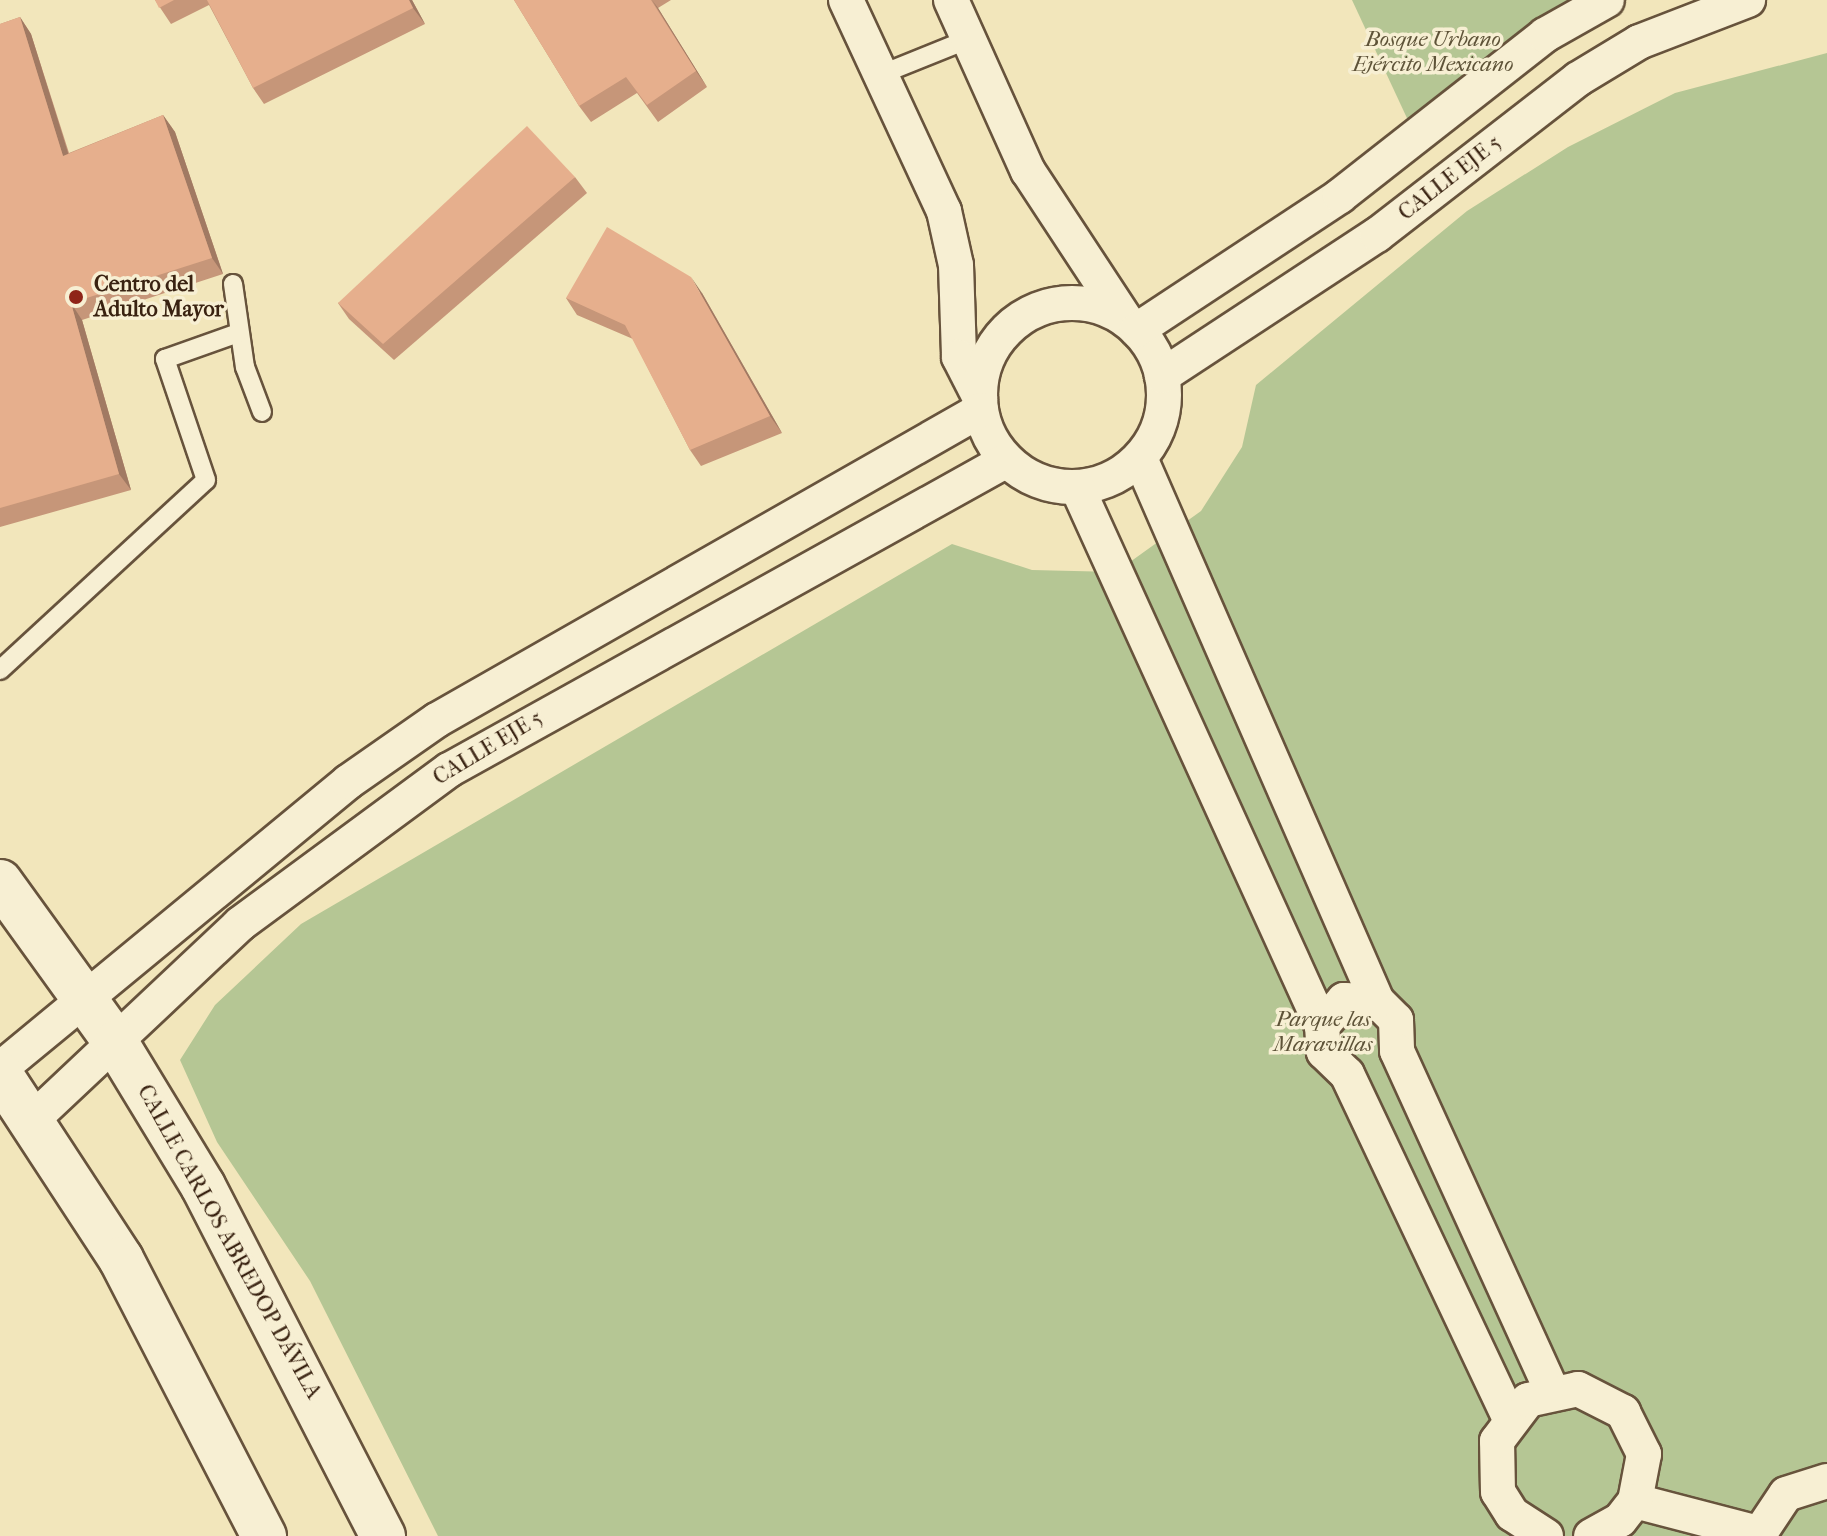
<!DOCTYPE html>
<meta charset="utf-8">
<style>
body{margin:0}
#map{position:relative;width:1827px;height:1536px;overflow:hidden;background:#f2e6bb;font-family:"IM FELL French Canon",serif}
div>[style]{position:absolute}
.green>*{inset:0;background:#b5c694}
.roads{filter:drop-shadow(2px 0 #67533c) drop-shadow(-2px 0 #67533c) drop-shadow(0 2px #67533c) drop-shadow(0 -2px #67533c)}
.lane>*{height:18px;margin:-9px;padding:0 9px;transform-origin:9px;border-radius:9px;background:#f7efd3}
.street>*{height:34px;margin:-17px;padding:0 17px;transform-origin:17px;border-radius:17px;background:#f7efd3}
.street>.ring{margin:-17px;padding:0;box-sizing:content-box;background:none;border:34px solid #f7efd3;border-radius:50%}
.secondary>*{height:44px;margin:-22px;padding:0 22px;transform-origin:22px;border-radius:22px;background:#f7efd3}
.wall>*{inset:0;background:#c69679}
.shaded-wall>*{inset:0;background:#a17a63}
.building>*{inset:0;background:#e6af8d}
.dots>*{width:22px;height:22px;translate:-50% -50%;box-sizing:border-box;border:4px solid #f7efd3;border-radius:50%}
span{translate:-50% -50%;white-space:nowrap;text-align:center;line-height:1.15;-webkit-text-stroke:7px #f7efd3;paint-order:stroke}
.park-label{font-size:22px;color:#5e5338;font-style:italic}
.street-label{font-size:22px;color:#392211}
.poi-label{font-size:22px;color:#392211;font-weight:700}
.left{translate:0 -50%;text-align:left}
</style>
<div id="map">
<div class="green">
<i style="clip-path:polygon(1352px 0,1605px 0,1413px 131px)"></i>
<i style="clip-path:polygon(1827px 53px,1827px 1536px,438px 1536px,310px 1281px,217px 1142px,180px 1060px,215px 1005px,301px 924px,952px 544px,1032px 570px,1116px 572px,1201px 511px,1242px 447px,1256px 385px,1467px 211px,1568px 147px,1675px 93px)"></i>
</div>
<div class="roads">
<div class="lane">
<i style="left:882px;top:74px;width:94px;rotate:-21.9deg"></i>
<i style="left:233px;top:284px;width:84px;rotate:81.8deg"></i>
<i style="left:245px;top:367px;width:48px;rotate:69.3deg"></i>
<i style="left:0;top:670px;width:280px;rotate:-42.7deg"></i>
<i style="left:206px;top:480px;width:128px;rotate:-108.7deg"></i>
<i style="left:165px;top:359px;width:77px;rotate:-19.6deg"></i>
</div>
<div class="street">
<i style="left:846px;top:0;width:233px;rotate:65.1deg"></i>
<i style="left:944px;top:211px;width:55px;rotate:77.5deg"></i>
<i style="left:956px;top:265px;width:92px;rotate:88.1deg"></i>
<i style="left:959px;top:357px;width:46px;rotate:62.9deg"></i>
<i style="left:951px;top:0;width:188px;rotate:65.8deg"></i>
<i style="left:1028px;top:171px;width:178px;rotate:56.7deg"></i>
<i class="ring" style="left:980px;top:303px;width:150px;height:150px"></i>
<i style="left:1137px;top:330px;width:243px;rotate:-33.4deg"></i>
<i style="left:1340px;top:196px;width:261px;rotate:-38.1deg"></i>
<i style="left:1545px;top:35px;width:71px;rotate:-29.4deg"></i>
<i style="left:1162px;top:376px;width:257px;rotate:-33.3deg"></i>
<i style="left:1377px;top:235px;width:254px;rotate:-37.8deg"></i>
<i style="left:1578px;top:79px;width:71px;rotate:-31.2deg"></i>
<i style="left:1639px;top:42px;width:117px;rotate:-21.1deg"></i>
<i style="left:1140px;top:458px;width:592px;rotate:66.42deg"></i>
<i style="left:1377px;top:1001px;width:27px;rotate:45deg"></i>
<i style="left:1396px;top:1020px;width:31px;rotate:88deg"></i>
<i style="left:1397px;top:1051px;width:374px;rotate:65.5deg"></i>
<i style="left:1077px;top:487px;width:592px;rotate:65.56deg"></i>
<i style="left:1322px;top:1026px;width:26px;rotate:86deg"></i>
<i style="left:1324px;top:1052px;width:32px;rotate:44deg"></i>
<i style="left:1347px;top:1074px;width:379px;rotate:64.7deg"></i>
<i style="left:1322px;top:1026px;width:34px;rotate:-50deg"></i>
<i style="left:1344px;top:1000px;width:33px;rotate:2deg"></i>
<i style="left:0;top:1069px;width:451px;rotate:-39.5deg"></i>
<i style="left:348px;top:782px;width:108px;rotate:-34.9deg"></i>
<i style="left:437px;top:720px;width:626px;rotate:-29.68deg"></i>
<i style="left:30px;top:1122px;width:289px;rotate:-43.3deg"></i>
<i style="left:240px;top:924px;width:260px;rotate:-36.4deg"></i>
<i style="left:449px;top:770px;width:638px;rotate:-29.05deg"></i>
<i style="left:1635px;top:1501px;width:127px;rotate:14.6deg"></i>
<i style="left:1546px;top:1536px;width:40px;rotate:-147.1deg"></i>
<i style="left:1512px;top:1514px;width:26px;rotate:-122deg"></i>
<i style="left:1498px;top:1492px;width:51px;rotate:-91.1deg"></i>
<i style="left:1497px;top:1441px;width:51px;rotate:-52.9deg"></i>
<i style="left:1528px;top:1400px;width:51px;rotate:-12.4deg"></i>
<i style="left:1578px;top:1389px;width:51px;rotate:27.1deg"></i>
<i style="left:1623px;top:1412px;width:47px;rotate:63.4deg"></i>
<i style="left:1644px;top:1454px;width:48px;rotate:100.8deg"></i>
<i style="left:1635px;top:1501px;width:24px;rotate:128deg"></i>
<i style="left:1620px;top:1520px;width:33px;rotate:151deg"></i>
<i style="left:1758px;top:1536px;width:50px;rotate:-56.3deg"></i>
<i style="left:1786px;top:1494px;width:43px;rotate:-17.6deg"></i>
</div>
<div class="secondary">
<i style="left:0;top:882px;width:198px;rotate:54.2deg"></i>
<i style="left:116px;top:1043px;width:167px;rotate:58.7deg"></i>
<i style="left:203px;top:1186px;width:394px;rotate:62.8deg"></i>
<i style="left:0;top:1074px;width:221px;rotate:56.8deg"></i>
<i style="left:121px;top:1259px;width:312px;rotate:62.7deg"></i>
</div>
</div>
<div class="wall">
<i style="clip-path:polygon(155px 0,412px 0,425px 24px,264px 104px,253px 88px,209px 5px,171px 24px)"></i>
<i style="clip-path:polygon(514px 0,671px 0,658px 8px,707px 87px,658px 122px,637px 93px,591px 122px,579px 106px)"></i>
<i style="clip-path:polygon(20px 17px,31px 34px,69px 153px,163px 115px,175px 132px,223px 274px,82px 320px,131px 490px,0 527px,0 24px)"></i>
<i style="clip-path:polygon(575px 177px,587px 193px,394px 360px,349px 319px,338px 303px)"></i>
<i style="clip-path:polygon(702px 293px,782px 433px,701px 466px,690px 450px,633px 339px,577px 315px,566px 298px)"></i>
</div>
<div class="shaded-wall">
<i style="clip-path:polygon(409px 0,412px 0,425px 24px,413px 8px)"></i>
<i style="clip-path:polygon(652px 0,658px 8px,707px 87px,696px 71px)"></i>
<i style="clip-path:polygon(20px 17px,31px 34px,74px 172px,63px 156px)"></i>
<i style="clip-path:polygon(163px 115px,175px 132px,223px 274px,212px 258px)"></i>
<i style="clip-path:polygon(691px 277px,702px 293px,782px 433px,770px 416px)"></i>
<i style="clip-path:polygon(71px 303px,82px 320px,131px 490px,119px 474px)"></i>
</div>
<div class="building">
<i style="clip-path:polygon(155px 0,174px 0,159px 8px)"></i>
<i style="clip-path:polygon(207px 0,409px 0,413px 8px,253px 88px)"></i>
<i style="clip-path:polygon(514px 0,651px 0,696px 71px,647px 105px,626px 77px,579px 106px)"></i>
<i style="clip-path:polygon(20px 17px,63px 156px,163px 115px,212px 258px,71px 303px,119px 474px,0 508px,0 24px)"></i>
<i style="clip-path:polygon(527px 126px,575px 177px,383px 344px,338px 303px)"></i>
<i style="clip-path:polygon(607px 227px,691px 277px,770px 416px,690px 450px,625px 325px,566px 298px)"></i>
</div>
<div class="dots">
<i style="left:76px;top:297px;background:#8f2418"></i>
</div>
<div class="park-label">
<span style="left:1433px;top:52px">Bosque Urbano<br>Ejército Mexicano</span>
<span style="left:1323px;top:1032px">Parque las<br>Maravillas</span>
</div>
<div class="street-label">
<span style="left:1450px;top:178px;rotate:-38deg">CALLE EJE 5</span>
<span style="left:488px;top:748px;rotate:-31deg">CALLE EJE 5</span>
<span style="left:229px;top:1242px;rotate:61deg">CALLE CARLOS ABREDOP DÁVILA</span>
</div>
<div class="poi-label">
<span class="left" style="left:94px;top:297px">Centro del<br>Adulto Mayor</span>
</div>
</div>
